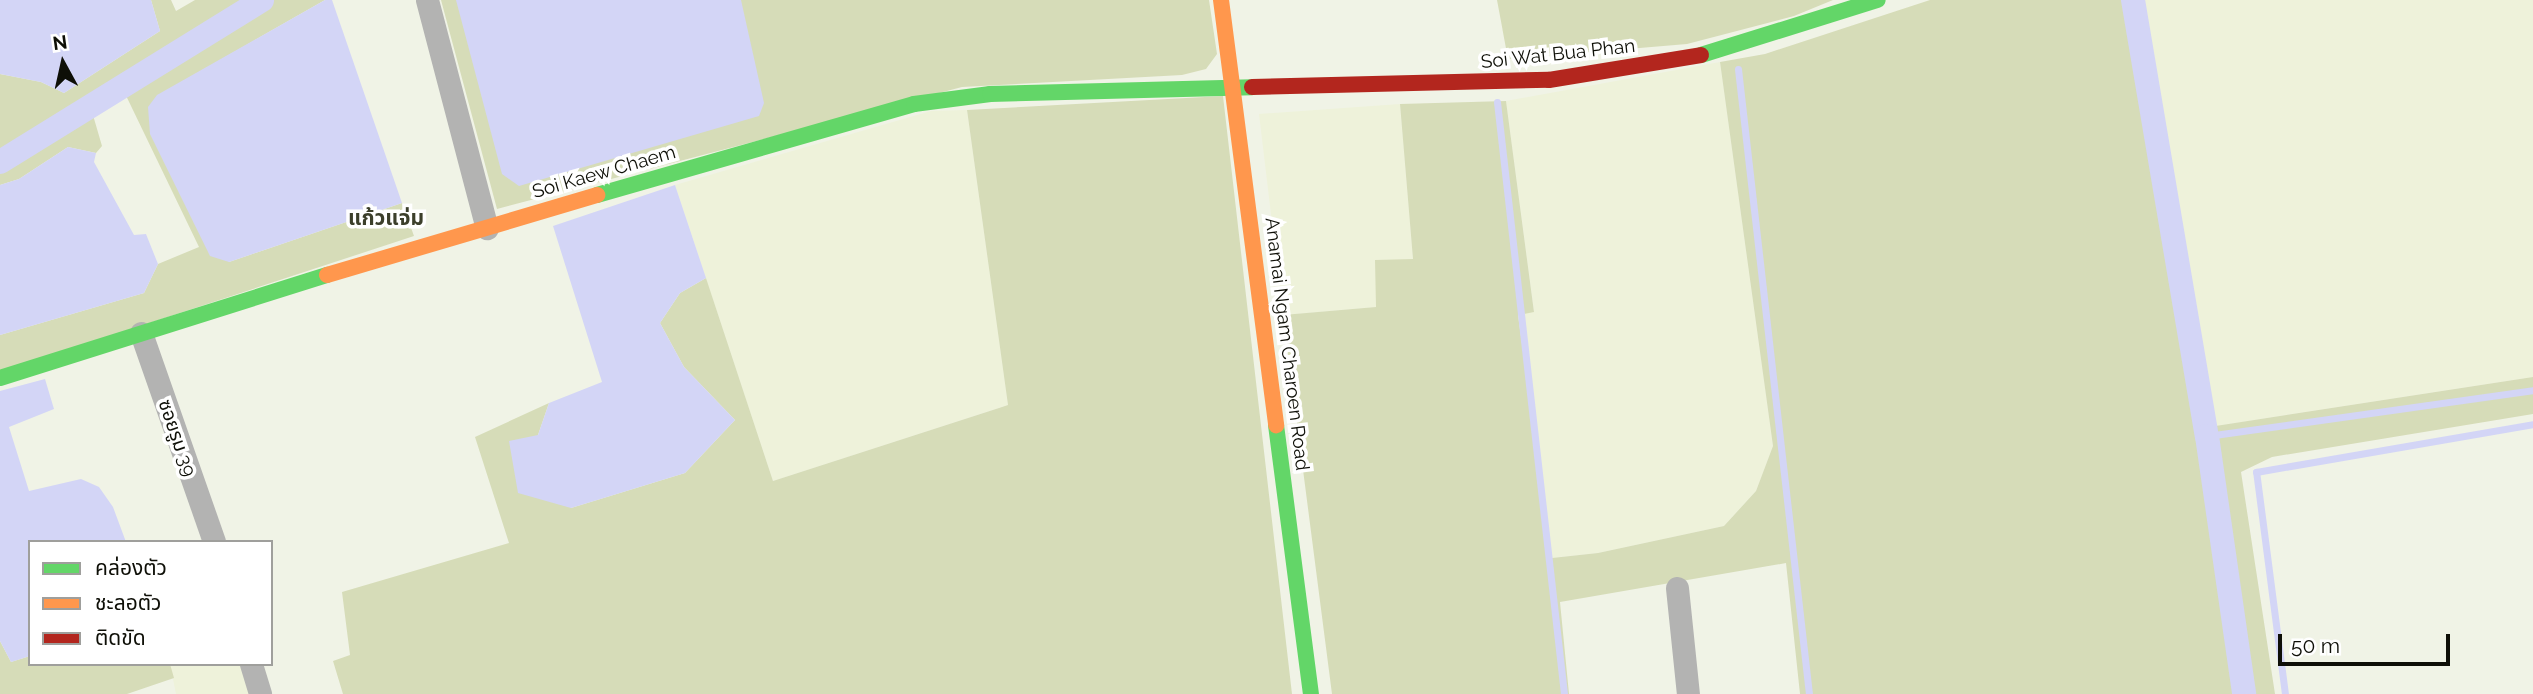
<!DOCTYPE html>
<meta charset="utf-8">
<style>
body{margin:0}
#map{position:relative;width:2533px;height:694px;overflow:hidden;background:#f0f3e6;font-family:Raleway,"Noto Sans Thai",sans-serif}
div>[style]{position:absolute}
.built>*{inset:0;background:#eef2da}
.green>*{inset:0;background:#d6dcb8}
.water>*{inset:0;background:#d3d5f6}
.stream>*{height:7px;margin:-3.5px;padding:0 3.5px;transform-origin:3.5px;border-radius:3.5px;background:#d3d5f6}
.canal>*{height:24px;margin:-12px;padding:0 12px;transform-origin:12px;border-radius:12px;background:#d3d5f6}
.street>*{height:23px;margin:-11.5px;padding:0 11.5px;transform-origin:11.5px;border-radius:11.5px;background:#b3b3b2}
.fast>*{height:16px;margin:-8px;padding:0 8px;transform-origin:8px;border-radius:8px;background:#63d668}
.slow>*{height:16px;margin:-8px;padding:0 8px;transform-origin:8px;border-radius:8px;background:#ff974d}
.jam>*{height:16px;margin:-8px;padding:0 8px;transform-origin:8px;border-radius:8px;background:#b3261e}
span{translate:-50% -50%;white-space:nowrap;text-align:center;line-height:1.15;-webkit-text-stroke:7px #fff;paint-order:stroke}
.street-label{font-size:19px;color:#0e0f07}
.neighbourhood-label{font-size:21px;color:#3c3f2b;font-weight:700}
.legend{position:absolute;left:28px;top:540px;width:245px;height:126px;box-sizing:border-box;background:#fff;border:2px solid #9f9f9c;margin:0;padding:9px 12px;list-style:none;font-size:21px;color:#0e0f07}
.legend li{display:flex;align-items:center;gap:14px;height:35px}
.legend b{width:35px;border:2px solid #9f9f9c}
.north{position:absolute;left:28px;top:28px;width:70px;height:70px;-webkit-text-stroke:5px #fff;paint-order:stroke;rotate:352deg;font-size:19px;font-weight:700;line-height:28px;text-align:center;color:#0e0f07}
.north::after{content:'';display:block;margin:auto;width:24px;height:32px;background:#0e0f07;clip-path:polygon(50% 0,100% 100%,50% 72%,0 100%)}
.scale{position:absolute;left:2278px;top:634px;width:172px;height:32px;box-sizing:border-box;border:4px solid #0e0f07;border-top:0;padding-left:9px;font-size:21px;line-height:24px;white-space:nowrap;color:#0e0f07;-webkit-text-stroke:5px #fff;paint-order:stroke}
</style>
<div id="map">
<div class="built">
<i style="clip-path:polygon(2144px 0,2533px 0,2533px 377px,2209px 427px)"></i>
<i style="clip-path:polygon(1720px 62px,1773px 446px,1756px 491px,1724px 526px,1598px 553px,1552px 558px,1518px 315px,1534px 311px,1506px 101px)"></i>
<i style="clip-path:polygon(1400px 104px,1413px 259px,1377px 307px,1283px 315px,1259px 114px)"></i>
<i style="clip-path:polygon(967px 110px,1008px 405px,773px 481px,675px 185px,931px 111px)"></i>
<i style="clip-path:polygon(170px 664px,263px 664px,271px 694px,176px 694px)"></i>
</div>
<div class="green">
<i style="clip-path:polygon(151px 0,171px 0,176px 11px,195px 0,325px 0,157px 96px,229px 262px,402px 203px,414px 236px,0 372px,0 335px,144px 293px,158px 264px,199px 247px,118px 79px,88px 98px,102px 146px,96px 153px,68px 147px,19px 179px,0 185px,0 74px,41px 82px,64px 93px,160px 31px)"></i>
<i style="clip-path:polygon(441px 0,1209px 0,1217px 54px,1206px 69px,1182px 75px,962px 87px,497px 209px)"></i>
<i style="clip-path:polygon(1497px 0,1833px 0,1794px 16px,1687px 44px,1508px 59px)"></i>
<i style="clip-path:polygon(1930px 0,2144px 0,2209px 427px,2533px 377px,2533px 414px,2272px 457px,2241px 472px,2275px 694px,1800px 694px,1786px 563px,1560px 602px,1569px 694px,1332px 694px,1283px 315px,1376px 307px,1375px 260px,1413px 259px,1400px 104px,1506px 101px,1534px 312px,1518px 315px,1552px 558px,1598px 553px,1724px 526px,1756px 491px,1773px 446px,1720px 62px,1765px 54px)"></i>
<i style="clip-path:polygon(1223px 96px,1292px 694px,343px 694px,333px 661px,350px 655px,342px 592px,509px 543px,475px 437px,549px 403px,538px 435px,571px 508px,685px 473px,735px 420px,684px 367px,660px 323px,680px 293px,706px 278px,773px 481px,999px 408px,1008px 405px,967px 110px)"></i>
<i style="clip-path:polygon(0 641px,11px 662px,30px 656px,30px 664px,170px 664px,174px 678px,127px 694px,0 694px)"></i>
</div>
<div class="water">
<i style="clip-path:polygon(0 0,151px 0,160px 31px,64px 93px,41px 82px,0 74px)"></i>
<i style="clip-path:polygon(325px 0,332px 0,402px 203px,229px 262px,210px 256px,150px 134px,148px 107px,157px 95px)"></i>
<i style="clip-path:polygon(456px 0,741px 0,764px 103px,759px 116px,519px 186px,502px 174px)"></i>
<i style="clip-path:polygon(68px 147px,96px 153px,94px 162px,134px 235px,146px 234px,158px 264px,144px 293px,0 335px,0 185px,19px 179px)"></i>
<i style="clip-path:polygon(675px 185px,706px 278px,680px 293px,660px 323px,684px 367px,735px 420px,685px 473px,571px 508px,518px 493px,509px 441px,538px 435px,549px 403px,602px 382px,553px 226px)"></i>
<i style="clip-path:polygon(45px 379px,54px 409px,9px 427px,29px 491px,81px 479px,99px 487px,113px 507px,126px 542px,30px 542px,30px 656px,11px 662px,0 641px,0 391px)"></i>
</div>
<div class="stream">
<i style="left:1738px;top:69px;width:629px;rotate:83.52deg"></i>
<i style="left:1497px;top:102px;width:596px;rotate:83.54deg"></i>
<i style="left:2207px;top:436px;width:329px;rotate:-8deg"></i>
<i style="left:2285px;top:694px;width:224px;rotate:-97.4deg"></i>
<i style="left:2256px;top:472px;width:281px;rotate:-9.8deg"></i>
</div>
<div class="canal">
<i style="left:2133px;top:0;width:442px;rotate:80.4deg"></i>
<i style="left:2207px;top:436px;width:261px;rotate:81.8deg"></i>
<i style="left:0;top:162px;width:308px;rotate:-31.7deg"></i>
</div>
<div class="street">
<i style="left:427px;top:0;width:236px;rotate:75.3deg"></i>
<i style="left:141px;top:333px;width:221px;rotate:70.7deg"></i>
<i style="left:1677px;top:588px;width:107px;rotate:84.1deg"></i>
<i style="left:251px;top:664px;width:31px;rotate:73deg"></i>
</div>
<div class="fast">
<i style="left:1701px;top:55px;width:185px;rotate:-17.3deg"></i>
<i style="left:597px;top:195px;width:330px;rotate:-16deg"></i>
<i style="left:914px;top:104px;width:77px;rotate:-7.5deg"></i>
<i style="left:990px;top:94px;width:262px;rotate:-1.5deg"></i>
<i style="left:0;top:378px;width:343px;rotate:-17.5deg"></i>
<i style="left:1276px;top:425px;width:271px;rotate:82.6deg"></i>
</div>
<div class="slow">
<i style="left:1221px;top:0;width:429px;rotate:82.6deg"></i>
<i style="left:327px;top:275px;width:282px;rotate:-16.5deg"></i>
</div>
<div class="jam">
<i style="left:1252px;top:87px;width:297px;rotate:-1.4deg"></i>
<i style="left:1549px;top:80px;width:154px;rotate:-9.3deg"></i>
</div>
<div class="street-label">
<span style="left:1558px;top:54px;rotate:-6deg">Soi Wat Bua Phan</span>
<span style="left:604px;top:172px;rotate:-16deg">Soi Kaew Chaem</span>
<span style="left:1287px;top:344px;rotate:83deg">Anamai Ngam Charoen Road</span>
<span style="left:177px;top:438px;rotate:71deg">ซอยรูม 39</span>
</div>
<div class="neighbourhood-label">
<span style="left:386px;top:218px">แก้วแจ่ม</span>
</div>
<ul class="legend">
<li><b style="height:9px;background:#63d668"></b>คล่องตัว</li>
<li><b style="height:9px;background:#ff974d"></b>ชะลอตัว</li>
<li><b style="height:9px;background:#b3261e"></b>ติดขัด</li>
</ul>
<div class="north">N</div>
<div class="scale">50 m</div>
</div>
